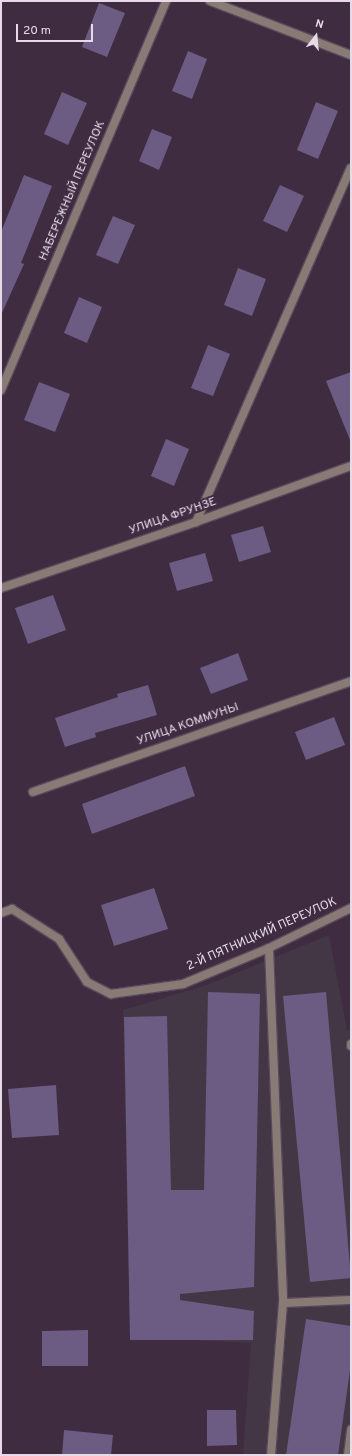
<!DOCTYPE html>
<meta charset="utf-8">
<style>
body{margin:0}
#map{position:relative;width:352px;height:1456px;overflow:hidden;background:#3f2c41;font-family:Overpass,sans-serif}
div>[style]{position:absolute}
.industrial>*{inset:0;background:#433745}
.building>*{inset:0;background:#6c5b82}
.roads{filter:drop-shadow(1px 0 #5a485c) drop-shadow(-1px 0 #5a485c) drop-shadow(0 1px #5a485c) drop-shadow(0 -1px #5a485c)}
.lane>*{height:8px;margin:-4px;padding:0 4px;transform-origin:4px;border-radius:4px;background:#887a74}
.street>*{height:8px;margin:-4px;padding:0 4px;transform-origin:4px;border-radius:4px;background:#887a74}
span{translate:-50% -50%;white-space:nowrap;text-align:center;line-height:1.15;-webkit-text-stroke:4px #3f2c41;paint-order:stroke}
.street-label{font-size:12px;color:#e7dbe8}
.frame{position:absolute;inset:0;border:2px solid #e7dbe8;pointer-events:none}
.north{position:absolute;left:296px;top:16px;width:40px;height:40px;-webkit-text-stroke:3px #3f2c41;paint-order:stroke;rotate:16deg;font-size:11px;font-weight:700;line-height:16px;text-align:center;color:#e7dbe8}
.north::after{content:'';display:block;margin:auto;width:14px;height:18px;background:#e7dbe8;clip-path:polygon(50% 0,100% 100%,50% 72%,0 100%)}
.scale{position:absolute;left:16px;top:24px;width:77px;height:18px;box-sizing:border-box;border:2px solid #e7dbe8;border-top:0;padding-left:5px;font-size:12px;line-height:14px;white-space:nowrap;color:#e7dbe8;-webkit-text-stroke:3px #3f2c41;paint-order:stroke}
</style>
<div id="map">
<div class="industrial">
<i style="clip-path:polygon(329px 935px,347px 1030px,351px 1031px,351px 1455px,243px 1455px,251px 1343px,174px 1339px,130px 1340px,123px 1010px,207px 985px)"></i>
</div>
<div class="building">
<i style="clip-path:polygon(99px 3px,125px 13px,107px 57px,82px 47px)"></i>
<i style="clip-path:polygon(188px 51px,207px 59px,192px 99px,172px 91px)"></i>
<i style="clip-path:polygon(62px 92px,87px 103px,68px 145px,44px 134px)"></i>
<i style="clip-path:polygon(316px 102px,338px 111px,318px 159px,297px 150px)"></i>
<i style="clip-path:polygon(152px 129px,172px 137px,159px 170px,139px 161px)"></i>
<i style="clip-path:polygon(24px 175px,52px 186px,21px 263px,24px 264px,1px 315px,1px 232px)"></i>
<i style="clip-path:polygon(280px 185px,304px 196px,287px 232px,263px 221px)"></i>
<i style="clip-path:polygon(113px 216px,135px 225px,118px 264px,96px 255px)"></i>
<i style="clip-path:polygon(238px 268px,266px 279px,252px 316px,224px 305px)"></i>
<i style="clip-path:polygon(79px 297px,102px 307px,87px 343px,64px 333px)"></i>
<i style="clip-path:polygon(208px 345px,230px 354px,213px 396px,191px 388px)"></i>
<i style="clip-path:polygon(351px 372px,351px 440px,350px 440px,326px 381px)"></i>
<i style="clip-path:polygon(39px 382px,70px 394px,55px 432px,24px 420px)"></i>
<i style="clip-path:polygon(166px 439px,189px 449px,174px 486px,151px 476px)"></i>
<i style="clip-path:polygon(263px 526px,271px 552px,239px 562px,231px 535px)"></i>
<i style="clip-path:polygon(205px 553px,213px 581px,177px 591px,169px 563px)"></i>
<i style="clip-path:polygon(53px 595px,66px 630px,28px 644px,15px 608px)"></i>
<i style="clip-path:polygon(238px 653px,248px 680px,211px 694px,200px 668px)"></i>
<i style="clip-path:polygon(148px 685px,157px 715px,95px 733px,96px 737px,65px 747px,55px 718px,118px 697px,117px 694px)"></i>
<i style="clip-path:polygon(334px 717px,345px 745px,306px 760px,295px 732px)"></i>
<i style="clip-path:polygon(185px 766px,195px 796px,92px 834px,82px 804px)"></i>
<i style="clip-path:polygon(154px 888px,168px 929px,114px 946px,101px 905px)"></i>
<i style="clip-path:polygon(208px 992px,260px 994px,254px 1287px,180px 1294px,180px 1300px,254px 1311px,253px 1340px,130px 1340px,124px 1017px,167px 1016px,171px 1190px,204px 1190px)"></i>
<i style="clip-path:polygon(326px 992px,351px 1278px,310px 1282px,283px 996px)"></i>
<i style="clip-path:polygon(56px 1085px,59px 1135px,12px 1138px,8px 1089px)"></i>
<i style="clip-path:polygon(306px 1319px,351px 1326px,351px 1363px,338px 1455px,286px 1455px)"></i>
<i style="clip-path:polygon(88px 1330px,88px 1366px,42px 1366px,42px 1331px)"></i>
<i style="clip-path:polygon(207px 1410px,236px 1410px,237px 1445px,207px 1446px)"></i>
<i style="clip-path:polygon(64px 1430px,113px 1435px,111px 1455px,62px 1455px)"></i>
</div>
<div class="roads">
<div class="lane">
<i style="left:196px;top:522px;width:386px;rotate:-66.4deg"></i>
<i style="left:1px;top:913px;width:12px;rotate:-20deg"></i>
<i style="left:12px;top:909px;width:56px;rotate:32.6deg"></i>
<i style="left:59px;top:939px;width:51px;rotate:56.9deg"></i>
<i style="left:87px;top:982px;width:27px;rotate:27deg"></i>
<i style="left:111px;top:994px;width:73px;rotate:-7.9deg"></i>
<i style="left:269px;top:948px;width:355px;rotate:87.7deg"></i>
<i style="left:283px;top:1303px;width:152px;rotate:94.5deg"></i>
<i style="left:351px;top:1044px;width:2px;rotate:90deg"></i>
<i style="left:283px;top:1303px;width:68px;rotate:-2.5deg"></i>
<i style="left:348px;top:1455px;width:26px;rotate:-83deg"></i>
</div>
<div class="street">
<i style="left:210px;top:1px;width:151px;rotate:21deg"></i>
<i style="left:1px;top:390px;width:423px;rotate:-67deg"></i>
<i style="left:1px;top:588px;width:206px;rotate:-18.7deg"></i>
<i style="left:196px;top:522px;width:165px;rotate:-19.9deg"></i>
<i style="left:33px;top:792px;width:337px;rotate:-19.2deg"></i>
<i style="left:183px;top:984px;width:93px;rotate:-22.7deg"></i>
<i style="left:269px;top:948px;width:91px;rotate:-26deg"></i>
</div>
</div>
<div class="street-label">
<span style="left:73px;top:191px;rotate:-67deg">НАБЕРЕЖНЫЙ ПЕРЕУЛОК</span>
<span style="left:173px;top:517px;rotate:-19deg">УЛИЦА ФРУНЗЕ</span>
<span style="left:188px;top:725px;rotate:-19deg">УЛИЦА КОММУНЫ</span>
<span style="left:262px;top:935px;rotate:-24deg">2-Й ПЯТНИЦКИЙ ПЕРЕУЛОК</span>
</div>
<div class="frame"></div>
<div class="north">N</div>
<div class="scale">20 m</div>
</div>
